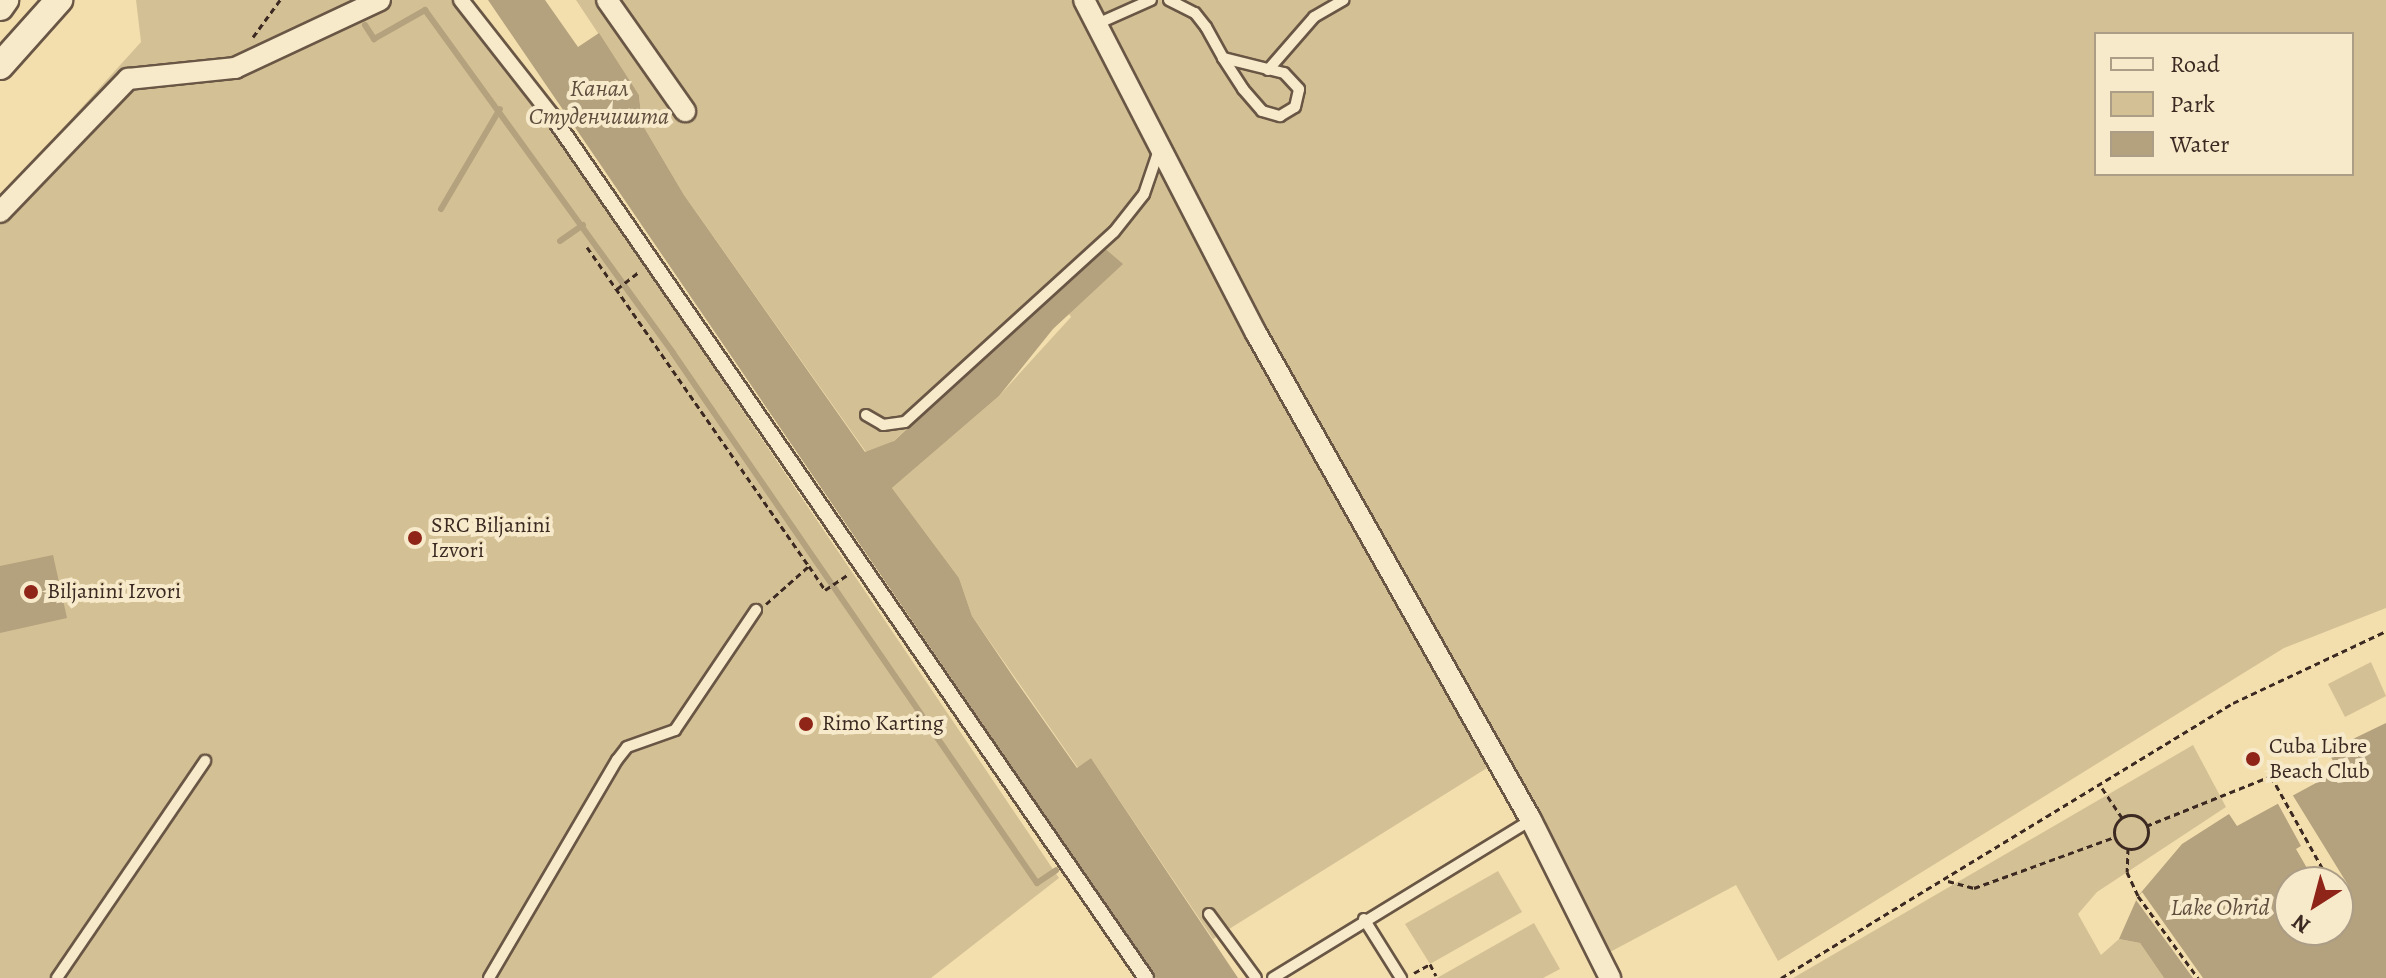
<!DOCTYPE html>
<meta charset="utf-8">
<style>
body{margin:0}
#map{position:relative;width:2386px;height:978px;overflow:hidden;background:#f3dfad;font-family:Alegreya,serif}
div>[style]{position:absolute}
.green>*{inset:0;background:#d4c095}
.water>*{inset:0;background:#b4a17e}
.pier>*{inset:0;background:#f3dfad}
.stream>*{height:6px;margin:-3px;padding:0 3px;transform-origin:3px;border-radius:3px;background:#b4a17e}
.path>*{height:3px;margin-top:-1.5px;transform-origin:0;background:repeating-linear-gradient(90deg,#3b2922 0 6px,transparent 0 10px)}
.path>.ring{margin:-1.5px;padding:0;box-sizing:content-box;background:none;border:3px solid #3b2922;border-radius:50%}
.roads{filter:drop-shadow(2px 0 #695645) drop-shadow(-2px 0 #695645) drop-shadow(0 2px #695645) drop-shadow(0 -2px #695645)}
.service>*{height:10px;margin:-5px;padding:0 5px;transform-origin:5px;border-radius:5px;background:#f7eaca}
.pedestrian>*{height:14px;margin:-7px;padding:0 7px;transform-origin:7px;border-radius:7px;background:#f7eaca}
.minor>*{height:20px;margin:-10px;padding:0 10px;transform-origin:10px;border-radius:10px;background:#f7eaca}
.secondary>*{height:26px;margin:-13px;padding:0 13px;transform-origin:13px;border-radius:13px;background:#f7eaca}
.dots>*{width:22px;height:22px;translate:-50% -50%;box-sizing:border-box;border:4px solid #f7eaca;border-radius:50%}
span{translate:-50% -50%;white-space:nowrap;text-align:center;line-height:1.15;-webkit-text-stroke:8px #f7eaca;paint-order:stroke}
.poi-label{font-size:22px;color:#3b2922}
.left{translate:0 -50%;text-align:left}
.water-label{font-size:24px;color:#5f4d3e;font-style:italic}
.legend{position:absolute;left:2094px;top:32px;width:260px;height:144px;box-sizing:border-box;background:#f7eaca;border:2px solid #ac9d87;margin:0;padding:10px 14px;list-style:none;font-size:24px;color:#3b2922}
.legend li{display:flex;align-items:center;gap:16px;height:40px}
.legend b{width:40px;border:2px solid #ac9d87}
.north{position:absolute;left:2274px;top:866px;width:80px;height:80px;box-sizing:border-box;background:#f7eaca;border:2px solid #ac9d87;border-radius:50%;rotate:216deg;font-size:22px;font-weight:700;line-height:32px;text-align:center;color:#3b2922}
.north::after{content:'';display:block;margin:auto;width:28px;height:36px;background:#8f2418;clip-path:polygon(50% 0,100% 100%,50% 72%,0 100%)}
</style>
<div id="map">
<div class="green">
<i style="clip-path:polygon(136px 0,465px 0,1059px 878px,931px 978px,0 978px,0 198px,141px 42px)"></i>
<i style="clip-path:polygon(576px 0,1074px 0,1487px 768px,1213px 939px,1091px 758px,1078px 768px,972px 616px,959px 578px,892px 488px,999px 396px,1071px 317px,1054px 291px,884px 450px,866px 452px,684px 195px,642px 124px,639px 95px)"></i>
<i style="clip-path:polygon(evenodd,1094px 0,2386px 0,2386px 608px,2284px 648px,1778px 961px,1736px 885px,1610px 952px,1268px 336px,1094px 0,2096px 34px,2352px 34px,2352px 174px,2096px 174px,2096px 34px)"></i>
<i style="clip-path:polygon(2371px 662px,2386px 696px,2345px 717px,2328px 684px)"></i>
<i style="clip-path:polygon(2193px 745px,2226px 807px,2097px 892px,2078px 914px,2101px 955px,2119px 939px,2140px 943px,2164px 978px,1793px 978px)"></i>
<i style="clip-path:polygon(1498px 871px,1522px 912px,1430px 964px,1405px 924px)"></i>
<i style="clip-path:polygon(1534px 923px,1560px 969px,1543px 978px,1437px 978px)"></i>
</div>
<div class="water">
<i style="clip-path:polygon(488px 0,545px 0,578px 47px,599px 33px,639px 95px,642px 124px,684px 195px,865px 452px,894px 441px,1103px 247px,1123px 264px,1053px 329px,999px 396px,892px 488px,959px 578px,972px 616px,1016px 681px,1077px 768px,1091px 758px,1238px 978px,1156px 978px)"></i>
<i style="clip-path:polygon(53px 555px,67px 618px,0 633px,0 566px)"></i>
<i style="clip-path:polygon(evenodd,2386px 723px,2386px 978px,2164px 978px,2140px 943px,2119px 939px,2138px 896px,2182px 844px,2229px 814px,2237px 826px,2338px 771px,2328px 751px,2386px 723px,2290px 882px,2338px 882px,2338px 930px,2290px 930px,2290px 882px)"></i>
</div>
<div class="pier">
<i style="clip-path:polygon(2292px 794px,2348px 885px,2338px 890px,2338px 882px,2315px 882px,2296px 849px,2301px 846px,2277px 802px)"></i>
<i style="clip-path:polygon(2142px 892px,2203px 978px,2193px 978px,2136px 900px)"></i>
</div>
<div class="stream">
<i style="left:365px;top:25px;width:17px;rotate:57deg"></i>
<i style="left:374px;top:39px;width:59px;rotate:-29.6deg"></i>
<i style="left:425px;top:10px;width:423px;rotate:54.1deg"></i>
<i style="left:673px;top:353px;width:643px;rotate:55.52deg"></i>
<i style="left:1037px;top:883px;width:23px;rotate:-34deg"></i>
<i style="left:441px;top:209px;width:116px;rotate:-59.5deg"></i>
<i style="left:560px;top:241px;width:28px;rotate:-35deg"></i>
</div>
<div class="path">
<i style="left:253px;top:37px;width:46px;rotate:-53.9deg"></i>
<i style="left:587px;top:247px;width:389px;rotate:55.2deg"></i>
<i style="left:617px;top:289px;width:28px;rotate:-38deg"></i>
<i style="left:766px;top:604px;width:57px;rotate:-41.5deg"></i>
<i style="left:809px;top:566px;width:29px;rotate:56deg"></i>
<i style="left:825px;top:590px;width:29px;rotate:-34deg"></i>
<i style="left:2102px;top:788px;width:36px;rotate:56deg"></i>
<i class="ring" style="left:2114px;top:815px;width:31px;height:31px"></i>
<i style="left:2146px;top:826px;width:135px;rotate:-21.8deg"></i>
<i style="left:2271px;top:776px;width:121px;rotate:60.9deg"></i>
<i style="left:2128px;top:848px;width:24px;rotate:92deg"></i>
<i style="left:2127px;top:872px;width:26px;rotate:65deg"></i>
<i style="left:2138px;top:896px;width:102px;rotate:53.8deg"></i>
<i style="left:1948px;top:881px;width:27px;rotate:15deg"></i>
<i style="left:1974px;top:888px;width:150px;rotate:-19.9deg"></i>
<i style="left:1414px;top:973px;width:18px;rotate:-29deg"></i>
<i style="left:1430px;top:964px;width:13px;rotate:63deg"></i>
<i style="left:1781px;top:978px;width:529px;rotate:-31.32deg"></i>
<i style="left:2233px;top:703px;width:169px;rotate:-25.2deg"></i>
</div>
<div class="roads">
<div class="service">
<i style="left:1169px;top:0;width:29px;rotate:27deg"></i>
<i style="left:1195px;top:13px;width:18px;rotate:52deg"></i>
<i style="left:1206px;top:27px;width:35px;rotate:61deg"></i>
<i style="left:1223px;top:58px;width:37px;rotate:57deg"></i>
<i style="left:1243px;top:89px;width:29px;rotate:49deg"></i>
<i style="left:1262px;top:111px;width:19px;rotate:16deg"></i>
<i style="left:1280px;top:116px;width:17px;rotate:-31deg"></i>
<i style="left:1295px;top:107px;width:18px;rotate:-77deg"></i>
<i style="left:1299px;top:89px;width:22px;rotate:-133deg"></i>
<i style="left:1284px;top:73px;width:63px;rotate:-166.2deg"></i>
<i style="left:1097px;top:24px;width:59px;rotate:-24deg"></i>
<i style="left:1268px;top:70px;width:70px;rotate:-49deg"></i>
<i style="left:1314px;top:17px;width:34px;rotate:-30deg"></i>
<i style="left:866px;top:415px;width:20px;rotate:30deg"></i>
<i style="left:883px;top:425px;width:22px;rotate:-8deg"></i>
<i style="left:905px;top:422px;width:282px;rotate:-42.3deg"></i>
<i style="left:1114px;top:232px;width:48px;rotate:-51.7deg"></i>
<i style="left:1144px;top:194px;width:46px;rotate:-71.2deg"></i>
<i style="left:1209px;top:914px;width:79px;rotate:53.7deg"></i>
<i style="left:1364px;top:919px;width:70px;rotate:57.9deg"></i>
<i style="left:57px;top:978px;width:263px;rotate:-55.7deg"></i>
<i style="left:489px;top:978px;width:253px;rotate:-59.6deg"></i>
<i style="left:617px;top:760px;width:16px;rotate:-52deg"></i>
<i style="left:627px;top:747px;width:51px;rotate:-19.5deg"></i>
<i style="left:675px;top:730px;width:145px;rotate:-56deg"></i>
<i style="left:1273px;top:978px;width:303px;rotate:-31.5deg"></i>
</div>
<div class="pedestrian">
<i style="left:461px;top:0;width:147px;rotate:51.9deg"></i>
<i style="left:552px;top:116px;width:1047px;rotate:55.43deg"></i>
</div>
<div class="minor">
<i style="left:607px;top:0;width:136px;rotate:54.9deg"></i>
<i style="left:1084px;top:0;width:375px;rotate:62.7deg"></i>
<i style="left:1256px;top:333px;width:559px;rotate:60.55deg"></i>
<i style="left:1531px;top:820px;width:177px;rotate:63.4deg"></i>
<i style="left:0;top:212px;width:185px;rotate:-46.1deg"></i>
<i style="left:128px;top:79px;width:108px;rotate:-5.9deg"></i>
<i style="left:235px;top:68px;width:160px;rotate:-25.1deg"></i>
</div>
<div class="secondary">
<i style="left:0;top:7px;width:9px;rotate:-54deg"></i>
<i style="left:0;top:66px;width:89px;rotate:-48.2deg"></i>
</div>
</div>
<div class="dots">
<i style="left:415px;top:538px;background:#8f2418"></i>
<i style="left:31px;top:592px;background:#8f2418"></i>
<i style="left:806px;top:724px;background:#8f2418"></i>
<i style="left:2253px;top:759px;background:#8f2418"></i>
</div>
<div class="poi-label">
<span class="left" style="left:431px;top:538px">SRC Biljanini<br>Izvori</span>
<span class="left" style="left:47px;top:592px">Biljanini Izvori</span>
<span class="left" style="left:822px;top:724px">Rimo Karting</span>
<span class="left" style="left:2269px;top:759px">Cuba Libre<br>Beach Club</span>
</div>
<div class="water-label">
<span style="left:599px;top:103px">Канал<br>Студенчишта</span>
<span style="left:2220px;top:908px">Lake Ohrid</span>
</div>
<ul class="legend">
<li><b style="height:10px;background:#f7eaca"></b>Road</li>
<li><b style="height:22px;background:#d4c095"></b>Park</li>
<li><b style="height:22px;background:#b4a17e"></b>Water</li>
</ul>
<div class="north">N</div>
</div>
